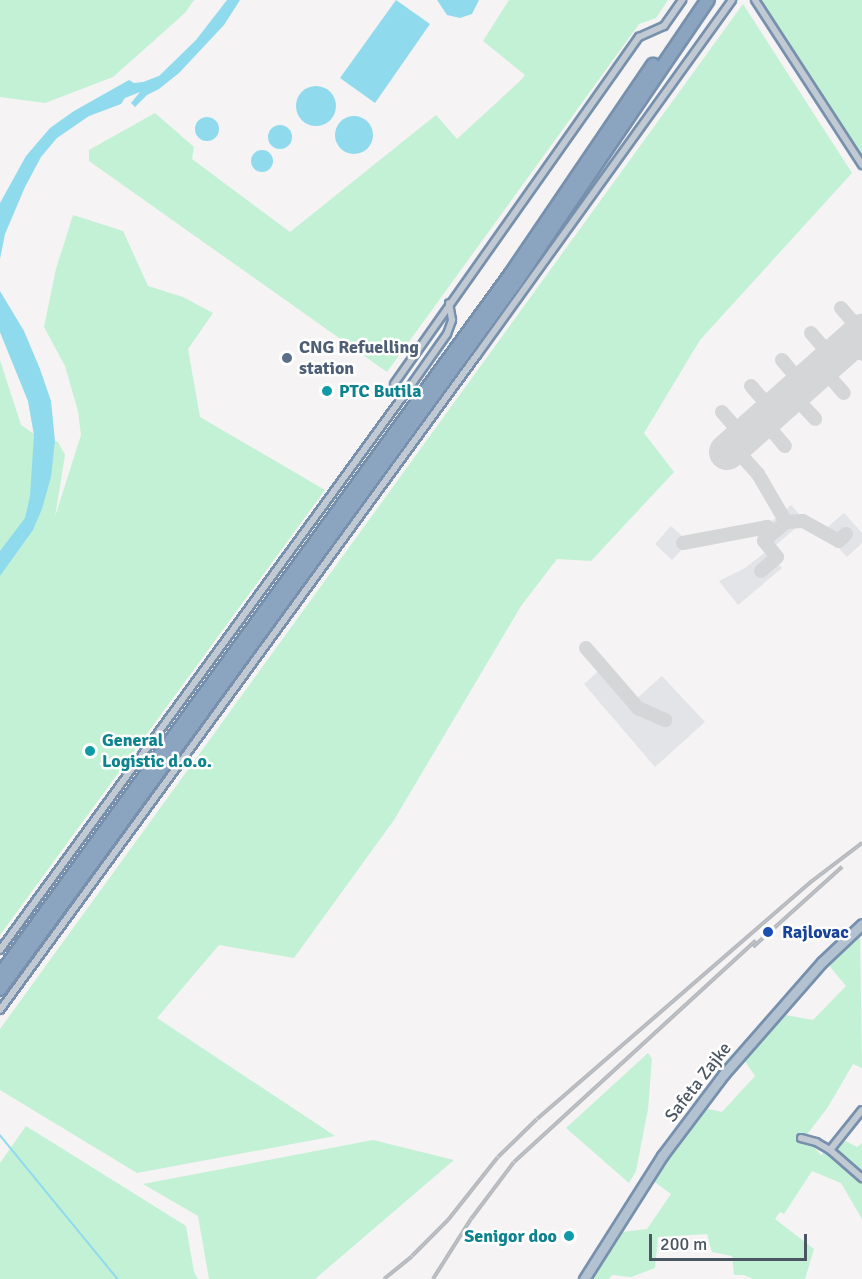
<!DOCTYPE html>
<style>
body{margin:0}
#map{position:relative;width:862px;height:1279px;overflow:hidden;background:#f5f3f3;font-family:Signika,sans-serif}
div>[style]{position:absolute}
.airport>*{inset:0;background:#e2e4e7}
.green>*{inset:0;background:#c3f1d5}
.water>*{inset:0;background:#90daee}
.round{border-radius:50%}
.stream>*{height:1.5px;margin:-0.75px;padding:0 0.75px;transform-origin:0.75px;border-radius:0.75px;background:#90daee}
.taxiway>*{height:14px;margin:-7px;padding:0 7px;transform-origin:7px;border-radius:7px;background:#d5d6d8}
.runway>*{height:36px;margin:-18px;padding:0 18px;transform-origin:18px;border-radius:18px;background:#d5d6d8}
.roads{filter:drop-shadow(2px 0 #7690ad) drop-shadow(-2px 0 #7690ad) drop-shadow(0 2px #7690ad) drop-shadow(0 -2px #7690ad)}
.minor>*{height:6px;margin:-3px;padding:0 3px;transform-origin:3px;border-radius:3px;background:#c1cad2}
.primary>*{height:9px;margin:-4.5px;padding:0 4.5px;transform-origin:4.5px;border-radius:4.5px;background:#b3c2d1}
.motorway>*{height:12px;margin:-6px;padding:0 6px;transform-origin:6px;border-radius:6px;background:#8ba5c1}
.rail>*{height:4px;margin-top:-2px;transform-origin:0;background:repeating-linear-gradient(90deg,#fff 0 4.5px,#b5b8bd 0 9px);box-sizing:border-box;border-block:2px solid #b5b8bd}
.dots>*{width:16px;height:16px;translate:-50% -50%;box-sizing:border-box;border:3px solid #fff;border-radius:50%}
span{translate:-50% -50%;white-space:nowrap;text-align:center;line-height:1.15;-webkit-text-stroke:5px #fff;paint-order:stroke}
.service-label{font-size:18px;color:#4e5e75;font-weight:700}
.left{translate:0 -50%;text-align:left}
.culture-label{font-size:18px;color:#0d838f;font-weight:700}
.right{translate:-100% -50%;text-align:right}
.transit-label{font-size:18px;color:#164399;font-weight:700}
.street-label{font-size:18px;color:#4a5661}
.scale{position:absolute;left:649px;top:1234px;width:158px;height:27px;box-sizing:border-box;border:3px solid #4a5661;border-top:0;padding-left:8px;font-size:18px;line-height:21px;white-space:nowrap;color:#4a5661;-webkit-text-stroke:4px #fff;paint-order:stroke}
</style>
<div id="map">
<div class="airport">
<i style="clip-path:polygon(791px 505px,805px 520px,769px 551px,756px 535px)"></i>
<i style="clip-path:polygon(844px 513px,862px 533px,862px 543px,847px 557px,823px 531px)"></i>
<i style="clip-path:polygon(671px 526px,689px 542px,672px 560px,655px 544px)"></i>
<i style="clip-path:polygon(767px 551px,782px 568px,738px 605px,719px 581px,745px 568px)"></i>
<i style="clip-path:polygon(605px 665px,635px 700px,662px 676px,705px 722px,655px 767px,584px 684px)"></i>
</div>
<div class="green">
<i style="clip-path:polygon(0 0,194px 0,185px 13px,113px 77px,45px 103px,0 97px)"></i>
<i style="clip-path:polygon(509px 0,668px 0,656px 18px,639px 24px,387px 372px,89px 161px,89px 150px,155px 113px,194px 147px,192px 159px,290px 232px,436px 115px,457px 139px,521px 80px,525px 75px,483px 41px)"></i>
<i style="clip-path:polygon(759px 0,862px 0,862px 158px)"></i>
<i style="clip-path:polygon(743px 4px,852px 173px,700px 340px,644px 433px,674px 472px,591px 561px,557px 559px,521px 606px,394px 820px,294px 958px,219px 945px,157px 1018px,335px 1136px,137px 1173px,0 1090px,0 1029px)"></i>
<i style="clip-path:polygon(73px 215px,123px 231px,148px 286px,183px 297px,213px 313px,188px 349px,200px 417px,325px 490px,0 935px,0 360px,21px 425px,34px 434px,28px 401px,0 332px,0 319px,44px 436px,58px 442px,65px 455px,55px 517px,81px 435px,78px 411px,65px 366px,44px 327px,56px 269px)"></i>
<i style="clip-path:polygon(860px 931px,862px 1068px,853px 1064px,828px 1107px,805px 1137px,821px 1155px,842px 1139px,857px 1147px,862px 1143px,862px 1219px,841px 1183px,812px 1171px,784px 1214px,780px 1212px,775px 1219px,814px 1249px,805px 1279px,753px 1279px,744px 1275px,734px 1275px,732px 1256px,712px 1252px,707px 1234px,658px 1237px,655px 1268px,631px 1277px,612px 1275px,609px 1279px,591px 1279px,622px 1232px,647px 1229px,671px 1194px,652px 1180px,704px 1108px,722px 1112px,755px 1076px,743px 1058px,785px 1015px,813px 1020px,846px 986px,827px 963px)"></i>
<i style="clip-path:polygon(648px 1053px,652px 1059px,648px 1109px,636px 1171px,629px 1183px,566px 1128px)"></i>
<i style="clip-path:polygon(26px 1126px,186px 1226px,194px 1272px,198px 1279px,0 1279px,0 1163px)"></i>
<i style="clip-path:polygon(373px 1140px,454px 1160px,315px 1279px,209px 1279px,198px 1216px,143px 1184px)"></i>
</div>
<div class="water">
<i style="clip-path:polygon(227px 0,240px 0,224px 25px,179px 73px,159px 89px,147px 95px,135px 107px,131px 103px,140px 92px,125px 98px,121px 104px,89px 116px,57px 138px,41px 157px,25px 187px,5px 234px,0 259px,0 203px,26px 156px,50px 128px,74px 111px,129px 80px,134px 83px,143px 82px,159px 76px,196px 40px)"></i>
<i style="clip-path:polygon(396px 0,430px 24px,375px 103px,340px 78px)"></i>
<i style="clip-path:polygon(437px 0,479px 0,472px 14px,460px 18px,447px 15px)"></i>
<i class="round" style="left:296px;top:86px;width:40px;height:40px"></i>
<i class="round" style="left:335px;top:116px;width:38px;height:38px"></i>
<i class="round" style="left:195px;top:117px;width:24px;height:24px"></i>
<i class="round" style="left:268px;top:125px;width:24px;height:24px"></i>
<i class="round" style="left:251px;top:150px;width:22px;height:22px"></i>
<i style="clip-path:polygon(0 291px,24px 331px,40px 369px,51px 401px,55px 441px,51px 477px,42px 509px,33px 530px,0 576px,0 551px,25px 518px,30px 496px,34px 435px,28px 401px,0 332px)"></i>
</div>
<div class="stream">
<i style="left:0;top:1135px;width:186px;rotate:50.7deg"></i>
</div>
<div class="taxiway">
<i style="left:841px;top:308px;width:32px;rotate:49deg"></i>
<i style="left:811px;top:333px;width:33px;rotate:49deg"></i>
<i style="left:851px;top:342px;width:16px;rotate:47deg"></i>
<i style="left:782px;top:360px;width:33px;rotate:50deg"></i>
<i style="left:822px;top:368px;width:33px;rotate:49deg"></i>
<i style="left:751px;top:386px;width:33px;rotate:49deg"></i>
<i style="left:792px;top:394px;width:34px;rotate:47deg"></i>
<i style="left:722px;top:412px;width:33px;rotate:49deg"></i>
<i style="left:763px;top:420px;width:34px;rotate:50deg"></i>
<i style="left:786px;top:522px;width:17px;rotate:-3deg"></i>
<i style="left:803px;top:521px;width:41px;rotate:29.1deg"></i>
<i style="left:839px;top:541px;width:10px;rotate:-45deg"></i>
<i style="left:683px;top:543px;width:86px;rotate:-10.8deg"></i>
<i style="left:767px;top:527px;width:8px;rotate:45deg"></i>
<i style="left:773px;top:533px;width:17px;rotate:-40deg"></i>
<i style="left:786px;top:522px;width:56px;rotate:-120.3deg"></i>
<i style="left:758px;top:474px;width:38px;rotate:-132deg"></i>
<i style="left:761px;top:571px;width:21px;rotate:-41deg"></i>
<i style="left:777px;top:557px;width:21px;rotate:-129deg"></i>
<i style="left:764px;top:541px;width:12px;rotate:-42deg"></i>
<i style="left:586px;top:648px;width:79px;rotate:49.1deg"></i>
<i style="left:638px;top:708px;width:30px;rotate:24deg"></i>
</div>
<div class="runway">
<i style="left:727px;top:452px;width:181px;rotate:-41.6deg"></i>
</div>
<div class="roads">
<div class="minor">
<i style="left:755px;top:0;width:197px;rotate:57deg"></i>
<i style="left:394px;top:384px;width:425px;rotate:-54.8deg"></i>
<i style="left:639px;top:37px;width:27px;rotate:-24deg"></i>
<i style="left:664px;top:26px;width:32px;rotate:-55deg"></i>
<i style="left:0;top:950px;width:695px;rotate:-53.95deg"></i>
<i style="left:409px;top:388px;width:66px;rotate:-54.9deg"></i>
<i style="left:447px;top:334px;width:15px;rotate:-70deg"></i>
<i style="left:452px;top:320px;width:17px;rotate:-100deg"></i>
<i style="left:0;top:1010px;width:810px;rotate:-53.94deg"></i>
<i style="left:477px;top:355px;width:437px;rotate:-54.3deg"></i>
<i style="left:801px;top:1138px;width:16px;rotate:15deg"></i>
<i style="left:816px;top:1142px;width:16px;rotate:30deg"></i>
<i style="left:830px;top:1150px;width:43px;rotate:41.2deg"></i>
<i style="left:830px;top:1150px;width:51px;rotate:-51.3deg"></i>
</div>
<div class="primary">
<i style="left:584px;top:1279px;width:146px;rotate:-57.6deg"></i>
<i style="left:662px;top:1156px;width:101px;rotate:-53deg"></i>
<i style="left:723px;top:1075px;width:150px;rotate:-48.8deg"></i>
<i style="left:822px;top:962px;width:55px;rotate:-43.5deg"></i>
</div>
<div class="motorway">
<i style="left:0;top:975px;width:867px;rotate:-53.91deg"></i>
<i style="left:511px;top:274px;width:253px;rotate:-55.8deg"></i>
<i style="left:0;top:989px;width:875px;rotate:-53.88deg"></i>
<i style="left:516px;top:282px;width:341px;rotate:-55.8deg"></i>
</div>
</div>
<div class="rail">
<i style="left:753px;top:947px;width:120px;rotate:-42deg"></i>
<i style="left:384px;top:1279px;width:36px;rotate:-39deg"></i>
<i style="left:412px;top:1256px;width:51px;rotate:-45deg"></i>
<i style="left:448px;top:1220px;width:80px;rotate:-51.6deg"></i>
<i style="left:498px;top:1157px;width:54px;rotate:-44.3deg"></i>
<i style="left:537px;top:1119px;width:364px;rotate:-40.9deg"></i>
<i style="left:812px;top:881px;width:63px;rotate:-37.2deg"></i>
<i style="left:433px;top:1279px;width:71px;rotate:-57.7deg"></i>
<i style="left:471px;top:1219px;width:71px;rotate:-53deg"></i>
<i style="left:514px;top:1162px;width:328px;rotate:-42.5deg"></i>
</div>
<div class="dots">
<i style="left:287px;top:358px;background:#5c6f8a"></i>
<i style="left:327px;top:391px;background:#0f9aa8"></i>
<i style="left:90px;top:751px;background:#0f9aa8"></i>
<i style="left:768px;top:932px;background:#1a4fb4"></i>
<i style="left:569px;top:1236px;background:#0f9aa8"></i>
</div>
<div class="service-label">
<span class="left" style="left:299px;top:358px">CNG Refuelling<br>station</span>
</div>
<div class="culture-label">
<span class="left" style="left:339px;top:391px">PTC Butila</span>
<span class="left" style="left:102px;top:751px">General<br>Logistic d.o.o.</span>
<span class="right" style="left:557px;top:1236px">Senigor doo</span>
</div>
<div class="transit-label">
<span class="left" style="left:782px;top:932px">Rajlovac</span>
</div>
<div class="street-label">
<span style="left:698px;top:1082px;rotate:-52deg">Safeta Zajke</span>
</div>
<div class="scale">200 m</div>
</div>
